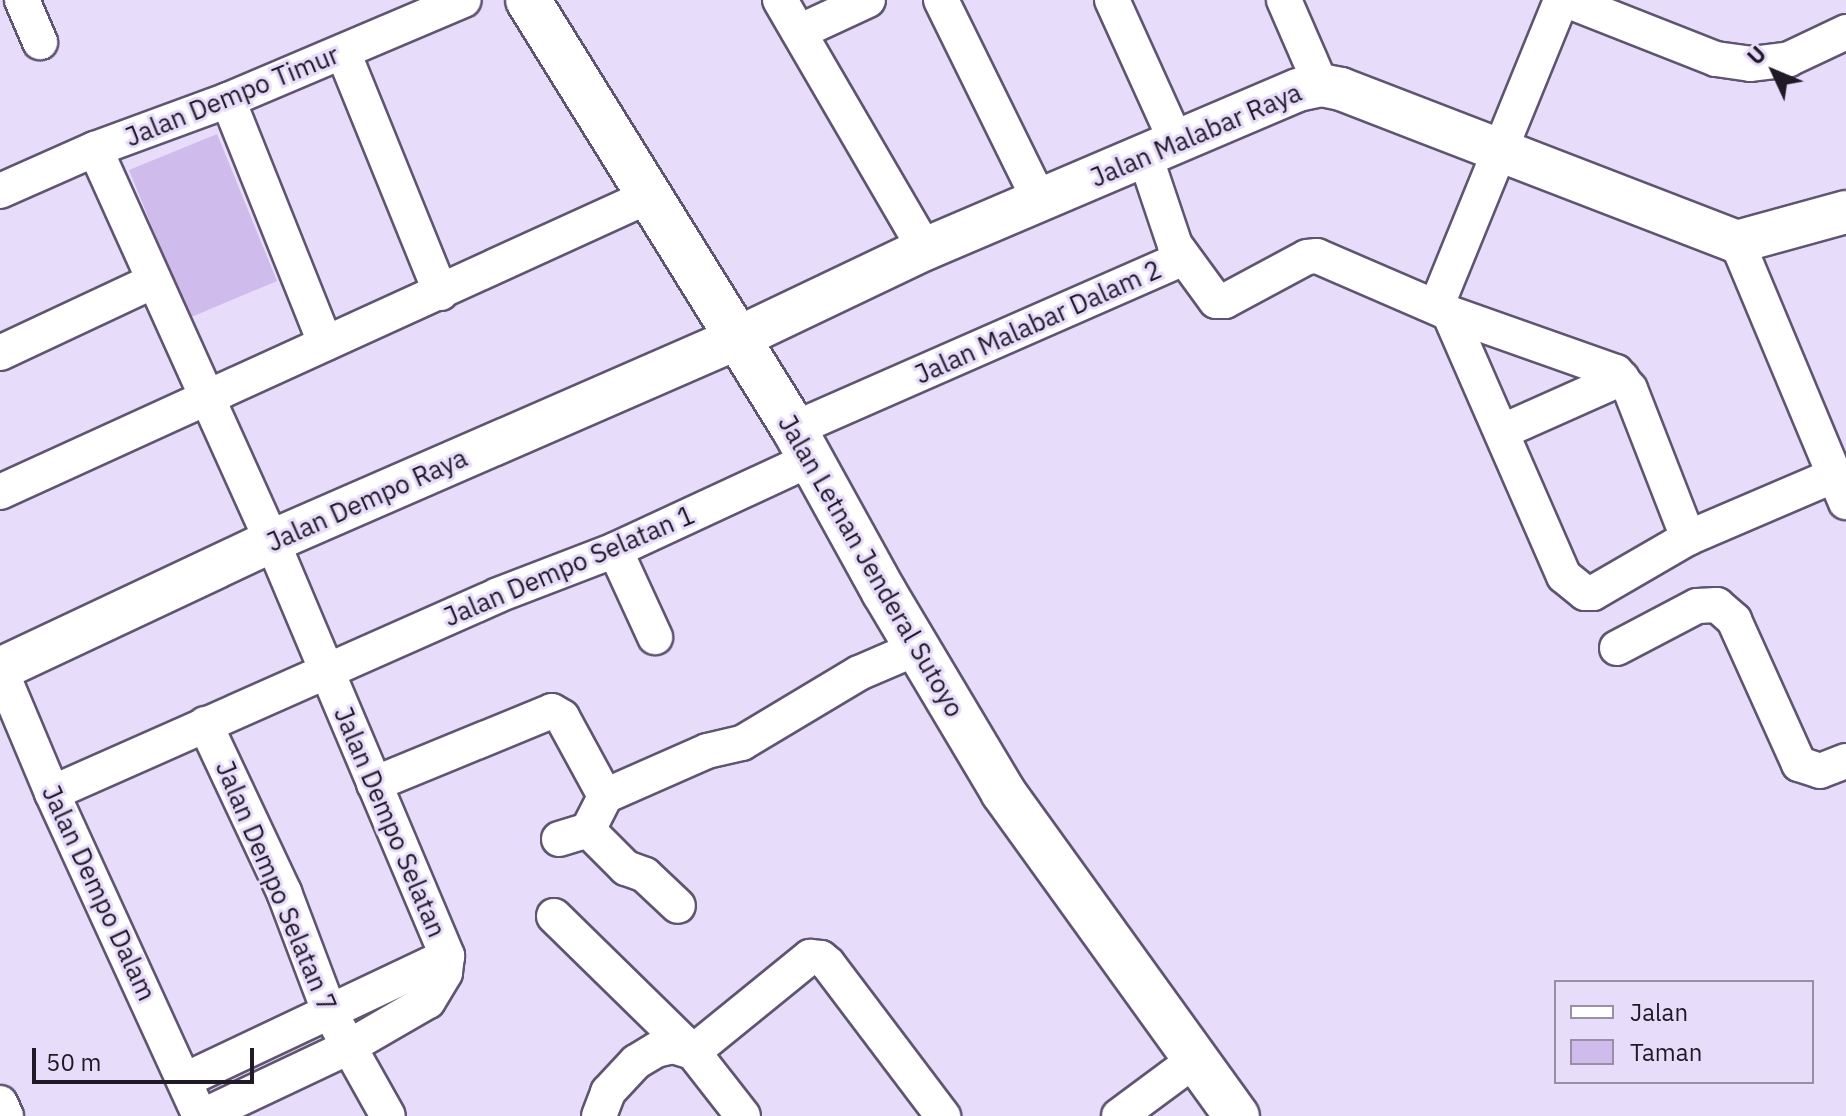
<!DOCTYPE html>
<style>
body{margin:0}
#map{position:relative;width:1846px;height:1116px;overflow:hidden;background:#e8dcfb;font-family:"IBM Plex Sans",sans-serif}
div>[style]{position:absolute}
.green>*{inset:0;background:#cfbcec}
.roads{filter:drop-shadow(2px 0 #605570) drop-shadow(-2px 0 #605570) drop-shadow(0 2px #605570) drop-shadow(0 -2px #605570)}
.minor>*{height:34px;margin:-17px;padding:0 17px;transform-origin:17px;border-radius:17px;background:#fff}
.tertiary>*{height:42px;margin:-21px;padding:0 21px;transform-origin:21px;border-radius:21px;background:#fff}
.secondary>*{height:44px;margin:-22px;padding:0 22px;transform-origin:22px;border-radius:22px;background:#fff}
span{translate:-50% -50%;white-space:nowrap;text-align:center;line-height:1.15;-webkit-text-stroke:6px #e8dcfb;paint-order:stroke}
.street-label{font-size:26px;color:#1f1a26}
.legend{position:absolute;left:1554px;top:980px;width:260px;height:104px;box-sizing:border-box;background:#e8dcfb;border:2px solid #988ea6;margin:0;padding:10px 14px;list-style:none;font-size:24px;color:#1f1a26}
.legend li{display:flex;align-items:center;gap:16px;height:40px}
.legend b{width:40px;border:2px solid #988ea6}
.north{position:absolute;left:1734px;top:32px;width:80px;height:80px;-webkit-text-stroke:6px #e8dcfb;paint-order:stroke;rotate:314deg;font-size:22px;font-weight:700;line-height:32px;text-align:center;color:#1f1a26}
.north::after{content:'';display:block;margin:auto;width:28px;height:36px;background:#1f1a26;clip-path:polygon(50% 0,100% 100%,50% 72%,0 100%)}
.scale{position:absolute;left:32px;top:1048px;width:222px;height:36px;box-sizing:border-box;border:4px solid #1f1a26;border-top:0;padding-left:10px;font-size:24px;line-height:28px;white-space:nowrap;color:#1f1a26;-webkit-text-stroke:6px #e8dcfb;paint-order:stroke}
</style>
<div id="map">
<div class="green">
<i style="clip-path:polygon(217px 134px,277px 281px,189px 318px,129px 170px)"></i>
</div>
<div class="roads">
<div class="minor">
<i style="left:22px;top:0;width:46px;rotate:66.8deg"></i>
<i style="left:780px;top:0;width:288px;rotate:59.8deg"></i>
<i style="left:941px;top:0;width:224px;rotate:63.8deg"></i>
<i style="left:1112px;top:0;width:157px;rotate:65.6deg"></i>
<i style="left:1284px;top:0;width:93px;rotate:66.5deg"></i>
<i style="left:1566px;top:0;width:161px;rotate:21.5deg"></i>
<i style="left:1716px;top:59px;width:35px;rotate:8deg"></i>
<i style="left:1751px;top:64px;width:38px;rotate:-7deg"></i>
<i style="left:1789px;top:59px;width:63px;rotate:-25.3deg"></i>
<i style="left:799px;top:32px;width:76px;rotate:-24.9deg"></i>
<i style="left:343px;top:52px;width:260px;rotate:67.9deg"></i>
<i style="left:228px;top:100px;width:262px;rotate:68.2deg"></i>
<i style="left:95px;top:149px;width:430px;rotate:65.7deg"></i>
<i style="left:272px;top:541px;width:450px;rotate:67.1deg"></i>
<i style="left:447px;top:956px;width:17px;rotate:97deg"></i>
<i style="left:445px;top:973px;width:33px;rotate:121deg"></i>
<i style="left:428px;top:1001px;width:94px;rotate:149.9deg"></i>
<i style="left:347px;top:1048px;width:159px;rotate:154.7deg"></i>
<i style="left:1145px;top:156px;width:94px;rotate:71.4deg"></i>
<i style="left:1175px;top:245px;width:69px;rotate:53.8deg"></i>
<i style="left:1216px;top:301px;width:9px"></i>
<i style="left:1225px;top:301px;width:93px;rotate:-28.2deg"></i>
<i style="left:1307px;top:257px;width:10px;rotate:-6deg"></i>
<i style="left:1317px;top:256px;width:144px;rotate:23.4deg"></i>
<i style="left:1449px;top:313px;width:177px;rotate:19.5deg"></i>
<i style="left:1616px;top:372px;width:22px;rotate:51deg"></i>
<i style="left:1630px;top:389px;width:160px;rotate:68.7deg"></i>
<i style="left:0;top:191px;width:104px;rotate:-23.9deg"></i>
<i style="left:95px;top:149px;width:142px;rotate:-20.2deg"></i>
<i style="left:228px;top:100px;width:256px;rotate:-23deg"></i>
<i style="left:1737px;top:242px;width:282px;rotate:67.3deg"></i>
<i style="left:1436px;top:307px;width:331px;rotate:-67.8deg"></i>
<i style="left:1449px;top:313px;width:287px;rotate:66.4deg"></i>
<i style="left:1564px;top:576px;width:27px;rotate:39deg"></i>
<i style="left:1585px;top:593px;width:8px"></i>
<i style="left:1593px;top:593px;width:110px;rotate:-30.1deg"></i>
<i style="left:1688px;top:538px;width:160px;rotate:-23.2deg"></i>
<i style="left:0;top:353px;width:170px;rotate:-25.1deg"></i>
<i style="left:794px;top:429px;width:425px;rotate:-23.7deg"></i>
<i style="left:1503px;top:431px;width:130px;rotate:-24deg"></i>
<i style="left:0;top:492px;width:713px;rotate:-24.52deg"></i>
<i style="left:615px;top:550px;width:96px;rotate:65.3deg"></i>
<i style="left:1617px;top:648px;width:90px;rotate:-27.7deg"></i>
<i style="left:1697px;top:606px;width:20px;rotate:-3deg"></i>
<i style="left:1717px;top:605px;width:23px;rotate:41deg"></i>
<i style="left:1734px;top:620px;width:158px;rotate:65.7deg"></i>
<i style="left:1799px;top:764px;width:22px;rotate:18deg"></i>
<i style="left:1820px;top:771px;width:28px;rotate:-21deg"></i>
<i style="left:0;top:669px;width:134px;rotate:67.2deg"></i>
<i style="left:52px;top:793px;width:355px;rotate:65.4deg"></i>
<i style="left:205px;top:724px;width:186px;rotate:64.8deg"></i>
<i style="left:284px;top:892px;width:127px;rotate:69.3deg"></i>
<i style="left:329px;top:1011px;width:120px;rotate:60.7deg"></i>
<i style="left:374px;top:784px;width:192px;rotate:-22.3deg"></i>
<i style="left:552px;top:711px;width:12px;rotate:31deg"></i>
<i style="left:562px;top:717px;width:90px;rotate:61.4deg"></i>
<i style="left:52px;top:793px;width:488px;rotate:-23.9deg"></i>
<i style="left:498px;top:595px;width:125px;rotate:-21deg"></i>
<i style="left:615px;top:550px;width:216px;rotate:-24.9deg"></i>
<i style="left:588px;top:830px;width:54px;rotate:45deg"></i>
<i style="left:626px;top:868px;width:20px;rotate:20deg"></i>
<i style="left:645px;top:875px;width:45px;rotate:43.2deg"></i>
<i style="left:559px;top:839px;width:30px;rotate:-17deg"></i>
<i style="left:588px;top:830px;width:38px;rotate:-63deg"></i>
<i style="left:605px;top:796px;width:111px;rotate:-23.8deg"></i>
<i style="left:707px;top:751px;width:36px;rotate:-13deg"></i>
<i style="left:742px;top:743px;width:136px;rotate:-30.9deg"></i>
<i style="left:859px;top:673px;width:63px;rotate:-23.3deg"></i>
<i style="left:554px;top:916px;width:194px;rotate:44.4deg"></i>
<i style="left:693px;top:1052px;width:81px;rotate:52deg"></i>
<i style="left:185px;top:1080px;width:290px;rotate:-25.3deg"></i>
<i style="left:0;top:1103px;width:14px;rotate:65deg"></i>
<i style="left:599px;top:1116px;width:26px;rotate:-69deg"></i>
<i style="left:608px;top:1092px;width:41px;rotate:-47deg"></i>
<i style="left:636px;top:1062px;width:23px;rotate:-31deg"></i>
<i style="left:656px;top:1050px;width:17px;rotate:-13deg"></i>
<i style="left:673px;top:1046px;width:21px;rotate:17deg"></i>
<i style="left:693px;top:1052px;width:151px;rotate:-39.1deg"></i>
<i style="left:810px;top:957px;width:11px;rotate:5deg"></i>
<i style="left:821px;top:958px;width:9px;rotate:41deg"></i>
<i style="left:828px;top:964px;width:191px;rotate:52.9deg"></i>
<i style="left:1119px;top:1116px;width:96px;rotate:-36.5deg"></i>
</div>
<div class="tertiary">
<i style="left:0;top:669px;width:301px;rotate:-25.2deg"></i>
<i style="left:272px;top:541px;width:508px;rotate:-23.54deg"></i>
<i style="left:738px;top:338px;width:207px;rotate:-25.5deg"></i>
<i style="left:925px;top:249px;width:405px;rotate:-23.1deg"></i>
<i style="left:1298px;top:90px;width:24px;rotate:-12deg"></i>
<i style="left:1321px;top:85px;width:20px;rotate:11deg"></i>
<i style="left:1341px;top:89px;width:425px;rotate:21.1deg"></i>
<i style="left:1737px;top:242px;width:113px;rotate:-15.4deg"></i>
</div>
<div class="secondary">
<i style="left:528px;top:0;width:505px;rotate:58.2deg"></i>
<i style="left:794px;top:429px;width:186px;rotate:61.1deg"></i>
<i style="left:884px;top:592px;width:233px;rotate:59.2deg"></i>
<i style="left:1003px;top:792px;width:400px;rotate:54.2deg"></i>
</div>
</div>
<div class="street-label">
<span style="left:232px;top:96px;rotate:-22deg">Jalan Dempo Timur</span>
<span style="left:1196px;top:135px;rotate:-23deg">Jalan Malabar Raya</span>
<span style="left:1038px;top:322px;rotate:-24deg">Jalan Malabar Dalam 2</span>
<span style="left:367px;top:500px;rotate:-24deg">Jalan Dempo Raya</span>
<span style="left:569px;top:566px;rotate:-23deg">Jalan Dempo Selatan 1</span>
<span style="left:871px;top:566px;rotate:60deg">Jalan Letnan Jenderal Sutoyo</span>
<span style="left:390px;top:822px;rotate:67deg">Jalan Dempo Selatan</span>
<span style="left:276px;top:886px;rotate:67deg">Jalan Dempo Selatan 7</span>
<span style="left:99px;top:893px;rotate:65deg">Jalan Dempo Dalam</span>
</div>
<ul class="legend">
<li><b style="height:10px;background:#fff"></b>Jalan</li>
<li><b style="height:22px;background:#cfbcec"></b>Taman</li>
</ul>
<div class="north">U</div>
<div class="scale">50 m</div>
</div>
